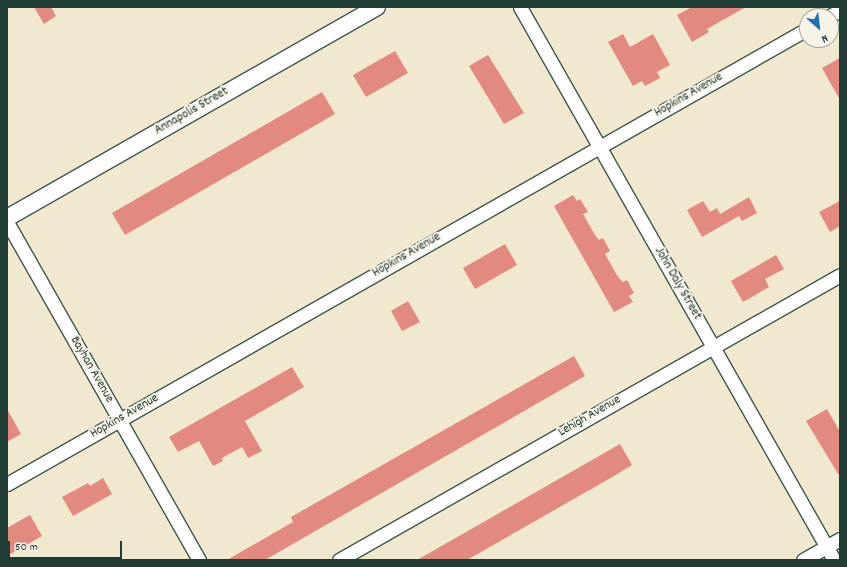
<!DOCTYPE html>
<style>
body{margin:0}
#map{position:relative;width:847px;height:567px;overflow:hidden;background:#f1e8d0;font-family:Dekko,sans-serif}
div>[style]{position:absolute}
.building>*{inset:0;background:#e28a7f}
.roads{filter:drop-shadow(1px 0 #3e574b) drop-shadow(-1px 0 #3e574b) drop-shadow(0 1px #3e574b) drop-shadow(0 -1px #3e574b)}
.minor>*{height:13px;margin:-6.5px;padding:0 6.5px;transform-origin:6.5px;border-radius:6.5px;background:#fff}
.tertiary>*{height:16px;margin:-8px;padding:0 8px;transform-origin:8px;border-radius:8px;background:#fff}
span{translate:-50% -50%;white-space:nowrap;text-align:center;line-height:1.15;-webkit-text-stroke:4px #f7f3e8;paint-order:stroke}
.street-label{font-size:13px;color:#1f3d34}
.frame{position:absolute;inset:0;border:8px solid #1f3d34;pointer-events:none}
.north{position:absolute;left:799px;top:8px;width:40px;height:40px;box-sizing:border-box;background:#f7f3e8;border:1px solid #a1aaa0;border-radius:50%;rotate:152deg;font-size:11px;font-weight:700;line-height:16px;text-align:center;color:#1f3d34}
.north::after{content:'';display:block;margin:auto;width:14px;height:18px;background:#1f6fb2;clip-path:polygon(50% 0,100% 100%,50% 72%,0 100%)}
.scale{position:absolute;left:8px;top:541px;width:114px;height:18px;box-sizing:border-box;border:2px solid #1f3d34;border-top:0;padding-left:5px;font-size:12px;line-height:14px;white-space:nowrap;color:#1f3d34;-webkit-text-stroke:3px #f7f3e8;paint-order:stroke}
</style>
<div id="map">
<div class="building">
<i style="clip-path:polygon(34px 7px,51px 7px,56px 16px,44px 24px)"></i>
<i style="clip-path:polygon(692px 7px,746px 7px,707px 29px,709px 32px,692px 42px,677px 15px)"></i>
<i style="clip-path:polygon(623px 34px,630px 47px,653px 34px,670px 65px,657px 72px,660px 78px,645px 86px,642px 81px,633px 86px,608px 42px)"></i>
<i style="clip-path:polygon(395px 51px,408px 73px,366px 97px,353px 75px)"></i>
<i style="clip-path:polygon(488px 55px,524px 113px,504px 124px,469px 66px)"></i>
<i style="clip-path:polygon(840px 58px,840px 100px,822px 68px)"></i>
<i style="clip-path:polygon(322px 92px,335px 114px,125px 235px,112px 213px)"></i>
<i style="clip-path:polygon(573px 195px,577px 201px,580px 199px,588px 212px,583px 214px,595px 235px,599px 240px,603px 238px,610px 251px,605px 254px,618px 277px,623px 282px,627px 280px,634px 293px,629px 296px,633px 302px,614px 312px,554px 206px)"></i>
<i style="clip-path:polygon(749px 197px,757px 213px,742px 221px,739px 216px,702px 237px,687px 210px,703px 201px,710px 212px,717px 208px,720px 214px)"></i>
<i style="clip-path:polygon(840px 201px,840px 226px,830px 232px,819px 212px)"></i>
<i style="clip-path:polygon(505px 244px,517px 265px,475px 289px,463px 268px)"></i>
<i style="clip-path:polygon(776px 255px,784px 269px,765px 279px,769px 287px,743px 302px,731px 281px)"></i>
<i style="clip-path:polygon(408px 301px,420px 322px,402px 331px,391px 311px)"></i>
<i style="clip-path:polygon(574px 356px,585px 376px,265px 560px,227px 560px,293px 522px,291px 517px)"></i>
<i style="clip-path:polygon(292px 367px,304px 387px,245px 421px,262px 451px,248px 458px,242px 447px,222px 458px,223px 461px,213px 466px,199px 441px,178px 452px,169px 437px)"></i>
<i style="clip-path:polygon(7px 409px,21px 434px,7px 442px)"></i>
<i style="clip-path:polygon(827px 409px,840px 432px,840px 477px,806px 421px)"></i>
<i style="clip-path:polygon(620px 444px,632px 465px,614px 476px,467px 560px,417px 560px)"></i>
<i style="clip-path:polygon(103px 478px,112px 494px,73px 516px,62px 497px,88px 483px,90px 486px)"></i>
<i style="clip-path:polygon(30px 515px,42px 536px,7px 556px,7px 528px)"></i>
</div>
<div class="roads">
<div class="minor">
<i style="left:520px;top:7px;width:636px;rotate:60.41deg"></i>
<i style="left:830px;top:16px;width:12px;rotate:-31deg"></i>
<i style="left:7px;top:222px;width:389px;rotate:60.4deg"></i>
<i style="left:7px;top:484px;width:920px;rotate:-29.63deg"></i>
<i style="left:339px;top:560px;width:576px;rotate:-29.63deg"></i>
<i style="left:803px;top:560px;width:43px;rotate:-29.6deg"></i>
</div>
<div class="tertiary">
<i style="left:7px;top:218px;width:426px;rotate:-29.7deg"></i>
</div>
</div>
<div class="street-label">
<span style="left:689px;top:96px;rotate:-30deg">Hopkins Avenue</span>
<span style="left:192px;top:112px;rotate:-30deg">Annapolis Street</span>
<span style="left:407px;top:256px;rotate:-30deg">Hopkins Avenue</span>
<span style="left:677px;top:284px;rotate:60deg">John Daly Street</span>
<span style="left:91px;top:370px;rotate:60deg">Bayhan Avenue</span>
<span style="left:125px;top:417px;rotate:-30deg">Hopkins Avenue</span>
<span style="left:590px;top:417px;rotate:-30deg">Lehigh Avenue</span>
</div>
<div class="frame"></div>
<div class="north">N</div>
<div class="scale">50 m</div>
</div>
